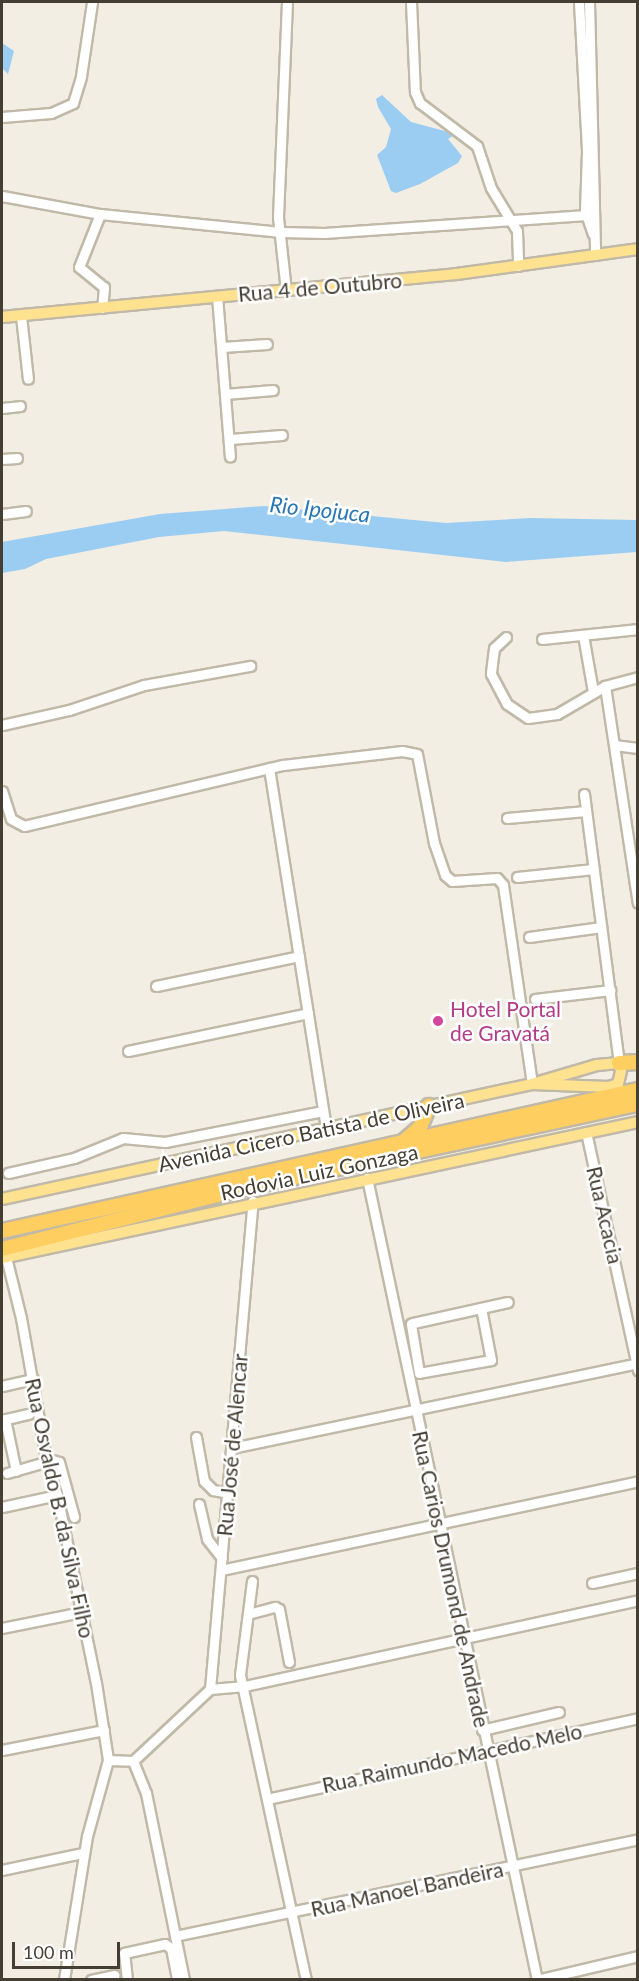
<!DOCTYPE html>
<meta charset="utf-8">
<style>
body{margin:0}
#map{position:relative;width:639px;height:1981px;overflow:hidden;background:#f2eee3;font-family:Lato,sans-serif}
div>[style]{position:absolute}
.water>*{inset:0;background:#9bcdf3}
.roads{filter:drop-shadow(2px 0 #c1b9a8) drop-shadow(-2px 0 #c1b9a8) drop-shadow(0 2px #c1b9a8) drop-shadow(0 -2px #c1b9a8)}
.minor>*{height:9px;margin:-4.5px;padding:0 4.5px;transform-origin:4.5px;border-radius:4.5px;background:#fff}
.major>*{height:10px;margin:-5px;padding:0 5px;transform-origin:5px;border-radius:5px;background:#ffe28f}
.highway>*{height:14px;margin:-7px;padding:0 7px;transform-origin:7px;border-radius:7px;background:#ffce61}
.dots>*{width:16px;height:16px;translate:-50% -50%;box-sizing:border-box;border:3px solid #fff;border-radius:50%}
span{translate:-50% -50%;white-space:nowrap;text-align:center;line-height:1.15;-webkit-text-stroke:5px #fff;paint-order:stroke}
.street-label{font-size:21px;color:#443e33}
.hotel-label{font-size:21px;color:#b23c85}
.left{translate:0 -50%;text-align:left}
.water-label{font-size:22px;color:#2876b4;font-style:italic}
.frame{position:absolute;inset:0;border:3px solid #443e33;pointer-events:none}
.scale{position:absolute;left:12px;top:1942px;width:108px;height:27px;box-sizing:border-box;border:3px solid #443e33;border-top:0;padding-left:8px;font-size:18px;line-height:21px;white-space:nowrap;color:#443e33;-webkit-text-stroke:4px #fff;paint-order:stroke}
</style>
<div id="map">
<div class="water">
<i style="clip-path:polygon(2px 43px,14px 51px,8px 74px,2px 68px)"></i>
<i style="clip-path:polygon(382px 95px,411px 122px,456px 134px,448px 139px,462px 156px,458px 163px,420px 184px,396px 193px,391px 191px,377px 155px,386px 147px,391px 129px,378px 107px,376px 99px)"></i>
<i style="clip-path:polygon(264px 506px,446px 523px,531px 518px,637px 520px,637px 552px,506px 562px,224px 531px,159px 537px,46px 559px,25px 569px,2px 573px,2px 542px,160px 514px)"></i>
</div>
<div class="roads">
<div class="minor">
<i style="left:411px;top:2px;width:90px;rotate:87.5deg"></i>
<i style="left:415px;top:92px;width:12px;rotate:66deg"></i>
<i style="left:420px;top:103px;width:71px;rotate:37deg"></i>
<i style="left:477px;top:146px;width:44px;rotate:71.6deg"></i>
<i style="left:491px;top:188px;width:50px;rotate:58.8deg"></i>
<i style="left:517px;top:231px;width:35px;rotate:88deg"></i>
<i style="left:579px;top:2px;width:149px;rotate:86.9deg"></i>
<i style="left:587px;top:151px;width:60px;rotate:91.9deg"></i>
<i style="left:585px;top:211px;width:24px;rotate:71deg"></i>
<i style="left:589px;top:2px;width:253px;rotate:88.6deg"></i>
<i style="left:2px;top:117px;width:49px;rotate:-4.7deg"></i>
<i style="left:51px;top:113px;width:24px;rotate:-24deg"></i>
<i style="left:73px;top:103px;width:28px;rotate:-73deg"></i>
<i style="left:81px;top:76px;width:75px;rotate:-81.5deg"></i>
<i style="left:2px;top:196px;width:100px;rotate:10.4deg"></i>
<i style="left:100px;top:214px;width:182px;rotate:5.7deg"></i>
<i style="left:281px;top:232px;width:43px;rotate:1.3deg"></i>
<i style="left:324px;top:233px;width:263px;rotate:-3.9deg"></i>
<i style="left:100px;top:214px;width:57px;rotate:111.6deg"></i>
<i style="left:79px;top:267px;width:32px;rotate:39deg"></i>
<i style="left:104px;top:287px;width:21px;rotate:95deg"></i>
<i style="left:286px;top:291px;width:74px;rotate:-96.2deg"></i>
<i style="left:278px;top:217px;width:215px;rotate:-87.6deg"></i>
<i style="left:217px;top:296px;width:161px;rotate:85.4deg"></i>
<i style="left:21px;top:316px;width:63px;rotate:83.7deg"></i>
<i style="left:222px;top:347px;width:45px;rotate:-3.8deg"></i>
<i style="left:225px;top:394px;width:48px;rotate:-4.8deg"></i>
<i style="left:2px;top:408px;width:18px;rotate:-6deg"></i>
<i style="left:230px;top:439px;width:52px;rotate:-4.4deg"></i>
<i style="left:2px;top:459px;width:15px;rotate:-4deg"></i>
<i style="left:2px;top:514px;width:24px;rotate:-7deg"></i>
<i style="left:583px;top:635px;width:58px;rotate:80deg"></i>
<i style="left:506px;top:637px;width:16px;rotate:137deg"></i>
<i style="left:494px;top:648px;width:26px;rotate:97deg"></i>
<i style="left:491px;top:674px;width:34px;rotate:62deg"></i>
<i style="left:507px;top:704px;width:25px;rotate:34deg"></i>
<i style="left:528px;top:718px;width:29px;rotate:-8deg"></i>
<i style="left:557px;top:714px;width:56px;rotate:-30.3deg"></i>
<i style="left:542px;top:639px;width:97px;rotate:-5.9deg"></i>
<i style="left:638px;top:677px;width:34px;rotate:165deg"></i>
<i style="left:605px;top:686px;width:219px;rotate:81.4deg"></i>
<i style="left:2px;top:725px;width:69px;rotate:-12.6deg"></i>
<i style="left:69px;top:710px;width:79px;rotate:-18.4deg"></i>
<i style="left:144px;top:685px;width:108px;rotate:-10.2deg"></i>
<i style="left:614px;top:745px;width:24px;rotate:7deg"></i>
<i style="left:269px;top:768px;width:365px;rotate:81deg"></i>
<i style="left:2px;top:791px;width:29px;rotate:72deg"></i>
<i style="left:11px;top:819px;width:15px;rotate:28deg"></i>
<i style="left:24px;top:826px;width:266px;rotate:-13.3deg"></i>
<i style="left:283px;top:765px;width:120px;rotate:-6.7deg"></i>
<i style="left:402px;top:751px;width:15px;rotate:11deg"></i>
<i style="left:417px;top:754px;width:91px;rotate:79.2deg"></i>
<i style="left:434px;top:843px;width:34px;rotate:71deg"></i>
<i style="left:445px;top:875px;width:9px;rotate:41deg"></i>
<i style="left:452px;top:881px;width:45px;rotate:-3.8deg"></i>
<i style="left:497px;top:878px;width:9px;rotate:49deg"></i>
<i style="left:503px;top:885px;width:201px;rotate:81.7deg"></i>
<i style="left:584px;top:794px;width:271px;rotate:82.6deg"></i>
<i style="left:507px;top:818px;width:79px;rotate:-5.1deg"></i>
<i style="left:517px;top:877px;width:77px;rotate:-5.9deg"></i>
<i style="left:529px;top:937px;width:73px;rotate:-7.9deg"></i>
<i style="left:156px;top:986px;width:146px;rotate:-11.8deg"></i>
<i style="left:535px;top:999px;width:76px;rotate:-6.8deg"></i>
<i style="left:128px;top:1051px;width:184px;rotate:-11.9deg"></i>
<i style="left:586px;top:1132px;width:244px;rotate:77.7deg"></i>
<i style="left:8px;top:1173px;width:68px;rotate:-12.8deg"></i>
<i style="left:74px;top:1158px;width:53px;rotate:-22.2deg"></i>
<i style="left:123px;top:1138px;width:42px;rotate:5.4deg"></i>
<i style="left:165px;top:1142px;width:161px;rotate:-11.1deg"></i>
<i style="left:367px;top:1178px;width:820px;rotate:78.03deg"></i>
<i style="left:6px;top:1257px;width:63px;rotate:76.2deg"></i>
<i style="left:21px;top:1318px;width:148px;rotate:79.9deg"></i>
<i style="left:47px;top:1464px;width:33px;rotate:72deg"></i>
<i style="left:57px;top:1495px;width:192px;rotate:78.3deg"></i>
<i style="left:96px;top:1683px;width:78px;rotate:81.1deg"></i>
<i style="left:108px;top:1760px;width:79px;rotate:105.4deg"></i>
<i style="left:87px;top:1836px;width:146px;rotate:99.1deg"></i>
<i style="left:481px;top:1308px;width:53px;rotate:79.1deg"></i>
<i style="left:491px;top:1360px;width:73px;rotate:169.8deg"></i>
<i style="left:419px;top:1373px;width:50px;rotate:-99.3deg"></i>
<i style="left:411px;top:1324px;width:2px;rotate:-27deg"></i>
<i style="left:413px;top:1323px;width:97px;rotate:-12.5deg"></i>
<i style="left:2px;top:1386px;width:32px;rotate:-13deg"></i>
<i style="left:5px;top:1419px;width:53px;rotate:78.1deg"></i>
<i style="left:2px;top:1420px;width:28px;rotate:-13deg"></i>
<i style="left:196px;top:1437px;width:45px;rotate:79.7deg"></i>
<i style="left:204px;top:1481px;width:13px;rotate:45deg"></i>
<i style="left:213px;top:1490px;width:15px;rotate:11deg"></i>
<i style="left:232px;top:1448px;width:415px;rotate:-11.8deg"></i>
<i style="left:7px;top:1473px;width:47px;rotate:-16.1deg"></i>
<i style="left:52px;top:1460px;width:7px;rotate:16deg"></i>
<i style="left:59px;top:1462px;width:57px;rotate:74.7deg"></i>
<i style="left:199px;top:1504px;width:36px;rotate:77deg"></i>
<i style="left:207px;top:1539px;width:24px;rotate:52deg"></i>
<i style="left:2px;top:1507px;width:56px;rotate:-12.3deg"></i>
<i style="left:221px;top:1570px;width:426px;rotate:-12deg"></i>
<i style="left:252px;top:1581px;width:95px;rotate:97.3deg"></i>
<i style="left:240px;top:1675px;width:312px;rotate:77.8deg"></i>
<i style="left:592px;top:1583px;width:47px;rotate:-12.3deg"></i>
<i style="left:248px;top:1614px;width:28px;rotate:-15deg"></i>
<i style="left:275px;top:1607px;width:4px;rotate:27deg"></i>
<i style="left:279px;top:1609px;width:54px;rotate:79.3deg"></i>
<i style="left:2px;top:1628px;width:81px;rotate:-11.4deg"></i>
<i style="left:210px;top:1689px;width:490px;rotate:-85deg"></i>
<i style="left:210px;top:1689px;width:35px;rotate:-5deg"></i>
<i style="left:245px;top:1686px;width:402px;rotate:-12.3deg"></i>
<i style="left:482px;top:1730px;width:79px;rotate:-13.2deg"></i>
<i style="left:2px;top:1750px;width:104px;rotate:-11.1deg"></i>
<i style="left:108px;top:1760px;width:25px;rotate:2deg"></i>
<i style="left:133px;top:1761px;width:105px;rotate:-43.1deg"></i>
<i style="left:133px;top:1761px;width:35px;rotate:68deg"></i>
<i style="left:146px;top:1793px;width:191px;rotate:78.5deg"></i>
<i style="left:267px;top:1799px;width:380px;rotate:-12.3deg"></i>
<i style="left:2px;top:1870px;width:83px;rotate:-11.9deg"></i>
<i style="left:175px;top:1936px;width:473px;rotate:-11.8deg"></i>
<i style="left:91px;top:1980px;width:24px;rotate:-12deg"></i>
<i style="left:127px;top:1980px;width:27px;rotate:-96deg"></i>
<i style="left:124px;top:1953px;width:42px;rotate:-12.4deg"></i>
<i style="left:165px;top:1944px;width:7px;rotate:34deg"></i>
<i style="left:171px;top:1948px;width:33px;rotate:79deg"></i>
<i style="left:536px;top:1980px;width:105px;rotate:-13.2deg"></i>
</div>
<div class="major">
<i style="left:2px;top:317px;width:456px;rotate:-5.4deg"></i>
<i style="left:456px;top:274px;width:184px;rotate:-7.8deg"></i>
<i style="left:2px;top:1199px;width:542px;rotate:-12.24deg"></i>
<i style="left:532px;top:1084px;width:68px;rotate:-16.3deg"></i>
<i style="left:597px;top:1065px;width:22px;rotate:-5deg"></i>
<i style="left:619px;top:1063px;width:8px;rotate:76deg"></i>
<i style="left:621px;top:1071px;width:13px;rotate:103deg"></i>
<i style="left:618px;top:1084px;width:10px;rotate:163deg"></i>
<i style="left:608px;top:1087px;width:76px;rotate:-177.7deg"></i>
<i style="left:2px;top:1258px;width:650px;rotate:-12.07deg"></i>
</div>
<div class="highway">
<i style="left:619px;top:1063px;width:19px;rotate:-3deg"></i>
<i style="left:403px;top:1142px;width:23px;rotate:-41deg"></i>
<i style="left:420px;top:1127px;width:23px;rotate:-67deg"></i>
<i style="left:2px;top:1231px;width:651px;rotate:-12.5deg"></i>
<i style="left:2px;top:1249px;width:251px;rotate:-14.1deg"></i>
<i style="left:245px;top:1188px;width:402px;rotate:-12.1deg"></i>
</div>
</div>
<div class="dots">
<i style="left:438px;top:1021px;background:#d1479c"></i>
</div>
<div class="street-label">
<span style="left:320px;top:287px;rotate:-5deg">Rua 4 de Outubro</span>
<span style="left:311px;top:1132px;rotate:-12deg">Avenida Cicero Batista de Oliveira</span>
<span style="left:319px;top:1172px;rotate:-12deg">Rodovia Luiz Gonzaga</span>
<span style="left:605px;top:1215px;rotate:77deg">Rua Acacia</span>
<span style="left:232px;top:1445px;rotate:-85deg">Rua José de Alencar</span>
<span style="left:60px;top:1508px;rotate:78deg">Rua Osvaldo B. da Silva Filho</span>
<span style="left:451px;top:1579px;rotate:78deg">Rua Carios Drumond de Andrade</span>
<span style="left:452px;top:1758px;rotate:-12deg">Rua Raimundo Macedo Melo</span>
<span style="left:407px;top:1889px;rotate:-12deg">Rua Manoel Bandeira</span>
</div>
<div class="hotel-label">
<span class="left" style="left:450px;top:1021px">Hotel Portal<br>de Gravatá</span>
</div>
<div class="water-label">
<span style="left:320px;top:509px;rotate:6deg">Rio Ipojuca</span>
</div>
<div class="frame"></div>
<div class="scale">100 m</div>
</div>
